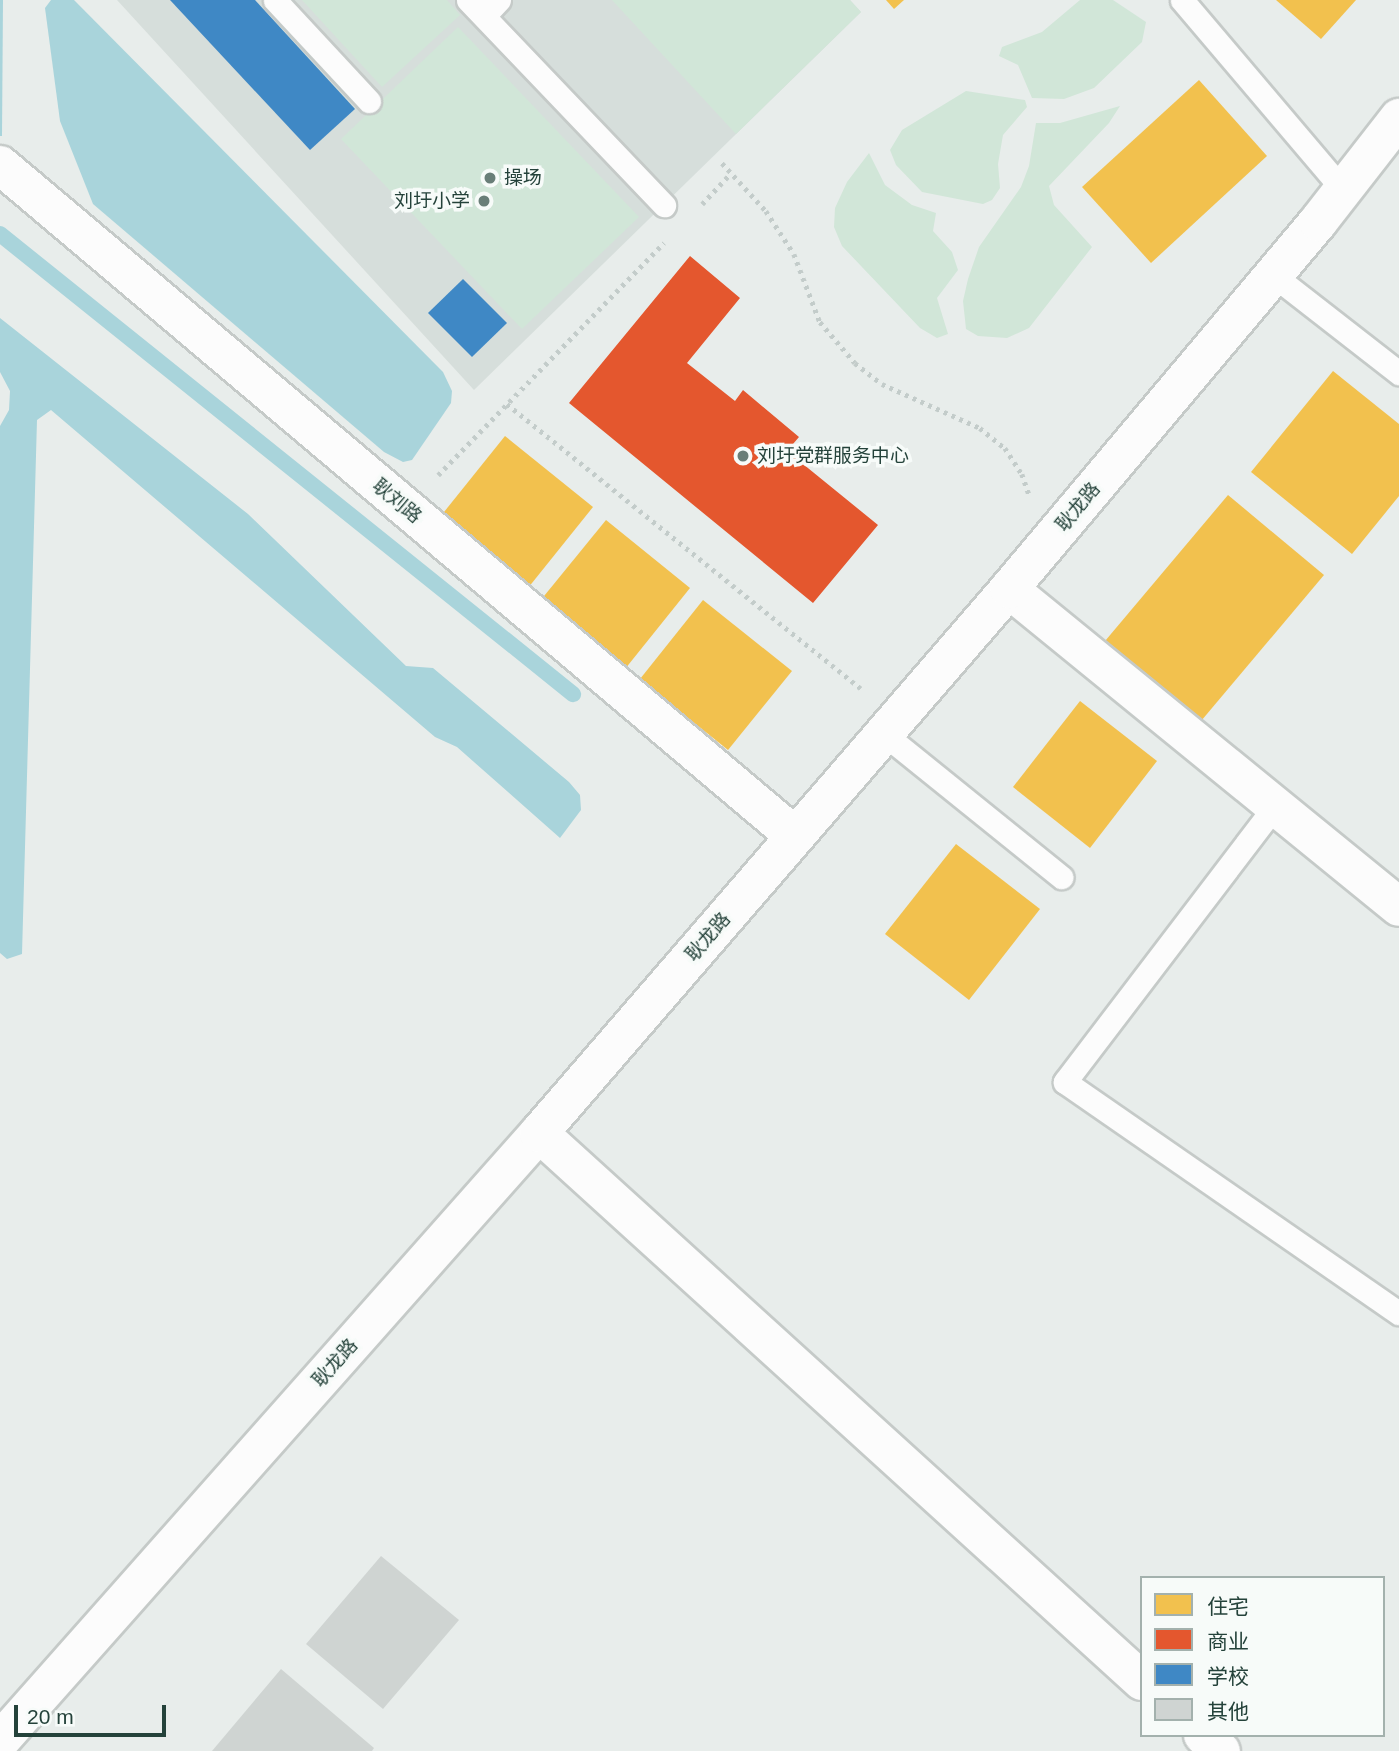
<!DOCTYPE html>
<meta charset="utf-8">
<style>
body{margin:0}
#map{position:relative;width:1399px;height:1751px;overflow:hidden;background:#e8edeb;font-family:Helvetica,"Noto Sans SC",sans-serif}
div>[style]{position:absolute}
.built>*{inset:0;background:#d6dedb}
.green>*{inset:0;background:#d1e6d8}
.water>*{inset:0;background:#a9d4db}
.homes>*{inset:0;background:#f2c14e}
.shops>*{inset:0;background:#e4572e}
.schools>*{inset:0;background:#3f88c5}
.stream>*{height:16px;margin:-8px;padding:0 8px;transform-origin:8px;border-radius:8px;background:#a9d4db}
.building>*{inset:0;background:#cfd4d2}
.path>*{height:4.5px;margin-top:-2.25px;transform-origin:0;background:repeating-linear-gradient(90deg,#c3ccca 0 3.5px,transparent 0 8.5px)}
.roads{filter:drop-shadow(2px 0 #c5cac8) drop-shadow(-2px 0 #c5cac8) drop-shadow(0 2px #c5cac8) drop-shadow(0 -2px #c5cac8)}
.service>*{height:23px;margin:-11.5px;padding:0 11.5px;transform-origin:11.5px;border-radius:11.5px;background:#fcfcfc}
.minor>*{height:38px;margin:-19px;padding:0 19px;transform-origin:19px;border-radius:19px;background:#fcfcfc}
.tertiary>*{height:38px;margin:-19px;padding:0 19px;transform-origin:19px;border-radius:19px;background:#fcfcfc}
.dots>*{width:19px;height:19px;translate:-50% -50%;box-sizing:border-box;border:4px solid #f7fbf9;border-radius:50%}
span{translate:-50% -50%;white-space:nowrap;text-align:center;line-height:1.15;-webkit-text-stroke:7px #f7fbf9;paint-order:stroke}
.poi-label{font-size:19px;color:#24423a}
.left{translate:0 -50%;text-align:left}
.right{translate:-100% -50%;text-align:right}
.street-label{font-size:19px;color:#24423a}
.legend{position:absolute;left:1140px;top:1576px;width:245px;height:161px;box-sizing:border-box;background:#f7fbf9;border:2px solid #a3b1ad;margin:0;padding:9px 12px;list-style:none;font-size:21px;color:#24423a}
.legend li{display:flex;align-items:center;gap:14px;height:35px}
.legend b{width:35px;border:2px solid #a3b1ad}
.scale{position:absolute;left:14px;top:1705px;width:152px;height:32px;box-sizing:border-box;border:4px solid #24423a;border-top:0;padding-left:9px;font-size:21px;line-height:24px;white-space:nowrap;color:#24423a;-webkit-text-stroke:5px #f7fbf9;paint-order:stroke}
</style>
<div id="map">
<div class="built">
<i style="clip-path:polygon(117px 0,850px 0,861px 12px,474px 390px)"></i>
</div>
<div class="green">
<i style="clip-path:polygon(302px 0,447px 0,460px 15px,382px 87px)"></i>
<i style="clip-path:polygon(612px 0,850px 0,861px 12px,736px 134px)"></i>
<i style="clip-path:polygon(1080px 0,1113px 0,1146px 22px,1142px 42px,1094px 88px,1064px 99px,1032px 98px,1018px 65px,999px 56px,1002px 47px,1042px 32px)"></i>
<i style="clip-path:polygon(458px 27px,639px 217px,522px 329px,341px 139px)"></i>
<i style="clip-path:polygon(966px 91px,1025px 100px,1027px 107px,1003px 135px,998px 164px,1000px 188px,992px 200px,983px 204px,922px 192px,896px 165px,890px 150px,902px 130px)"></i>
<i style="clip-path:polygon(1120px 106px,1109px 123px,1049px 186px,1054px 205px,1092px 247px,1029px 328px,1007px 338px,978px 336px,966px 329px,963px 301px,968px 279px,979px 247px,1021px 187px,1029px 166px,1036px 123px,1060px 123px)"></i>
<i style="clip-path:polygon(869px 153px,885px 185px,912px 205px,936px 213px,933px 231px,952px 252px,958px 270px,937px 298px,948px 334px,937px 338px,920px 328px,842px 246px,834px 227px,835px 208px,847px 182px)"></i>
</div>
<div class="water">
<i style="clip-path:polygon(0 0,3px 0,2px 136px,0 136px)"></i>
<i style="clip-path:polygon(51px 0,74px 0,443px 372px,452px 391px,451px 403px,412px 460px,403px 462px,384px 452px,93px 204px,60px 121px,45px 8px)"></i>
<i style="clip-path:polygon(0 318px,248px 514px,406px 666px,433px 668px,569px 782px,580px 795px,581px 810px,560px 838px,457px 747px,435px 737px,51px 410px,37px 420px,22px 954px,7px 959px,0 953px,0 426px,9px 410px,10px 391px,0 372px)"></i>
</div>
<div class="homes">
<i style="clip-path:polygon(886px 0,904px 0,894px 9px)"></i>
<i style="clip-path:polygon(1276px 0,1356px 0,1321px 39px)"></i>
<i style="clip-path:polygon(1199px 80px,1267px 156px,1151px 263px,1082px 187px)"></i>
<i style="clip-path:polygon(1333px 371px,1399px 424px,1399px 496px,1352px 554px,1251px 472px)"></i>
<i style="clip-path:polygon(505px 436px,593px 507px,528px 588px,440px 517px)"></i>
<i style="clip-path:polygon(1228px 495px,1324px 575px,1196px 727px,1100px 647px)"></i>
<i style="clip-path:polygon(606px 520px,690px 588px,625px 669px,540px 601px)"></i>
<i style="clip-path:polygon(703px 600px,792px 671px,728px 750px,640px 679px)"></i>
<i style="clip-path:polygon(1080px 701px,1157px 761px,1090px 848px,1013px 787px)"></i>
<i style="clip-path:polygon(956px 844px,1040px 909px,969px 1000px,885px 934px)"></i>
</div>
<div class="shops">
<i style="clip-path:polygon(690px 256px,740px 298px,687px 363px,735px 401px,743px 390px,799px 437px,787px 451px,878px 525px,813px 603px,569px 403px)"></i>
</div>
<div class="schools">
<i style="clip-path:polygon(170px 0,255px 0,355px 109px,310px 150px)"></i>
<i style="clip-path:polygon(463px 279px,507px 323px,472px 357px,428px 313px)"></i>
</div>
<div class="stream">
<i style="left:0;top:234px;width:735px;rotate:38.76deg"></i>
</div>
<div class="building">
<i style="clip-path:polygon(381px 1556px,459px 1620px,383px 1709px,306px 1644px)"></i>
<i style="clip-path:polygon(281px 1669px,374px 1748px,372px 1751px,212px 1751px)"></i>
</div>
<div class="path">
<i style="left:722px;top:163px;width:65px;rotate:47.5deg"></i>
<i style="left:766px;top:211px;width:51px;rotate:56.9deg"></i>
<i style="left:794px;top:254px;width:73px;rotate:69.1deg"></i>
<i style="left:820px;top:322px;width:54px;rotate:49.5deg"></i>
<i style="left:855px;top:363px;width:34px;rotate:38deg"></i>
<i style="left:882px;top:384px;width:107px;rotate:24.2deg"></i>
<i style="left:980px;top:428px;width:32px;rotate:39deg"></i>
<i style="left:1005px;top:448px;width:31px;rotate:57deg"></i>
<i style="left:1022px;top:474px;width:21px;rotate:71deg"></i>
<i style="left:702px;top:204px;width:42px;rotate:-46.9deg"></i>
<i style="left:507px;top:404px;width:454px;rotate:38.8deg"></i>
<i style="left:438px;top:475px;width:324px;rotate:-45.8deg"></i>
</div>
<div class="roads">
<div class="service">
<i style="left:275px;top:0;width:138px;rotate:47.1deg"></i>
<i style="left:468px;top:0;width:284px;rotate:46.3deg"></i>
<i style="left:1182px;top:0;width:249px;rotate:49.7deg"></i>
<i style="left:484px;top:16px;width:22px;rotate:-47deg"></i>
<i style="left:1273px;top:275px;width:160px;rotate:37.9deg"></i>
<i style="left:884px;top:734px;width:228px;rotate:38.9deg"></i>
<i style="left:1275px;top:806px;width:347px;rotate:127.3deg"></i>
<i style="left:1065px;top:1082px;width:406px;rotate:34.7deg"></i>
</div>
<div class="minor">
<i style="left:0;top:165px;width:1040px;rotate:40.17deg"></i>
<i style="left:1009px;top:589px;width:503px;rotate:39.19deg"></i>
<i style="left:539px;top:1133px;width:815px;rotate:42.26deg"></i>
<i style="left:1203px;top:1735px;width:24px;rotate:42deg"></i>
</div>
<div class="tertiary">
<i style="left:0;top:1741px;width:813px;rotate:-48.44deg"></i>
<i style="left:539px;top:1133px;width:719px;rotate:-49.17deg"></i>
<i style="left:1009px;top:589px;width:480px;rotate:-49.9deg"></i>
<i style="left:1318px;top:222px;width:132px;rotate:-52.1deg"></i>
</div>
</div>
<div class="dots">
<i style="left:490px;top:178px;background:#697e78"></i>
<i style="left:484px;top:201px;background:#697e78"></i>
<i style="left:743px;top:456px;background:#697e78"></i>
</div>
<div class="poi-label">
<span class="left" style="left:504px;top:178px">操场</span>
<span class="right" style="left:470px;top:201px">刘圩小学</span>
<span class="left" style="left:757px;top:456px">刘圩党群服务中心</span>
</div>
<div class="street-label">
<span style="left:397px;top:501px;rotate:40deg">耿刘路</span>
<span style="left:1078px;top:507px;rotate:-50deg">耿龙路</span>
<span style="left:708px;top:937px;rotate:-49deg">耿龙路</span>
<span style="left:335px;top:1363px;rotate:-48deg">耿龙路</span>
</div>
<ul class="legend">
<li><b style="height:19px;background:#f2c14e"></b>住宅</li>
<li><b style="height:19px;background:#e4572e"></b>商业</li>
<li><b style="height:19px;background:#3f88c5"></b>学校</li>
<li><b style="height:19px;background:#cfd4d2"></b>其他</li>
</ul>
<div class="scale">20 m</div>
</div>
